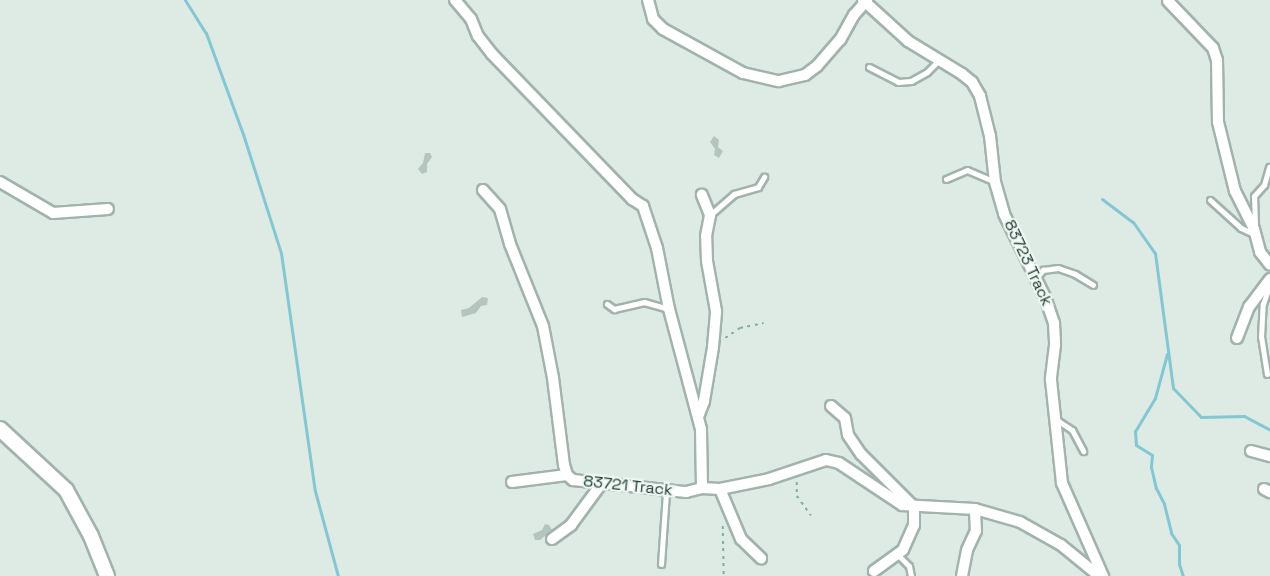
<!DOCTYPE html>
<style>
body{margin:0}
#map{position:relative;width:1270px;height:576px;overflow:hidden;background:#deebe5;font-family:"Space Grotesk",sans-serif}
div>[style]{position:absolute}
.stream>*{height:3px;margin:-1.5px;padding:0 1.5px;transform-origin:1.5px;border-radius:1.5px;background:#84c6d2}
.building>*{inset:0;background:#b4c5be}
.path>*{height:1.5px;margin-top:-0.75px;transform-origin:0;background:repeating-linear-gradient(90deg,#7eafa0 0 3px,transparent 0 7.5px)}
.roads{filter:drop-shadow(2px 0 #a1b3ac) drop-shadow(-2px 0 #a1b3ac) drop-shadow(0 2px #a1b3ac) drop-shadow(0 -2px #a1b3ac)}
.service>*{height:5px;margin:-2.5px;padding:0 2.5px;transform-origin:2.5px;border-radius:2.5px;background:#fff}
.minor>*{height:10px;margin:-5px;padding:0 5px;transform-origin:5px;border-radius:5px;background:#fff}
.tertiary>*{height:14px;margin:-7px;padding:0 7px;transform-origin:7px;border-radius:7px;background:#fff}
span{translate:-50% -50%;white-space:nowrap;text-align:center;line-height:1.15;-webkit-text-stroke:4.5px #eff7f3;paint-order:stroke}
.street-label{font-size:16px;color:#1f3b33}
</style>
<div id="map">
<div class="stream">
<i style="left:185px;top:0;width:39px;rotate:58deg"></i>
<i style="left:206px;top:33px;width:108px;rotate:69.9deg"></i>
<i style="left:243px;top:134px;width:125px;rotate:72.3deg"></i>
<i style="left:281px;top:253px;width:240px;rotate:81.9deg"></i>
<i style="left:315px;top:491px;width:88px;rotate:74.9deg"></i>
<i style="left:1102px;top:199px;width:39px;rotate:37deg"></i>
<i style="left:1133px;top:222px;width:38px;rotate:55deg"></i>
<i style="left:1155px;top:253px;width:136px;rotate:82.4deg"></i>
<i style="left:1173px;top:388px;width:40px;rotate:46deg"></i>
<i style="left:1201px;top:417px;width:43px;rotate:-1.3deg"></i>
<i style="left:1244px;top:416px;width:30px;rotate:28deg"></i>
<i style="left:1167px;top:354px;width:46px;rotate:105.3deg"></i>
<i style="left:1155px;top:398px;width:39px;rotate:121deg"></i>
<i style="left:1135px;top:431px;width:14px;rotate:86deg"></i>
<i style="left:1136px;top:445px;width:19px;rotate:32deg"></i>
<i style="left:1152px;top:455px;width:12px;rotate:95deg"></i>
<i style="left:1151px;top:467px;width:22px;rotate:77deg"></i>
<i style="left:1156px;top:488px;width:18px;rotate:63deg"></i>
<i style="left:1164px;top:504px;width:30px;rotate:76deg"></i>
<i style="left:1171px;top:533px;width:14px;rotate:56deg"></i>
<i style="left:1179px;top:545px;width:19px;rotate:90deg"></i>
<i style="left:1179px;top:564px;width:13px;rotate:72deg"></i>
</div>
<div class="building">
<i style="clip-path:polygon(714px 136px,719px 140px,718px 147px,723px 151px,719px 158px,714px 155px,715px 149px,710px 142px)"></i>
<i style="clip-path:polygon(425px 153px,430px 153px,432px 157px,427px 164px,427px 172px,422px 174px,418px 169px,423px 163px)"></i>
<i style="clip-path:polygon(482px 297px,488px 298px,487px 305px,481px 306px,476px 313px,462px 317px,461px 310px,469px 308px)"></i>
<i style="clip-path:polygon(545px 524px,549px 525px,552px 530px,540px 540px,535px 540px,533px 534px,542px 530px)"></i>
</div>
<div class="path">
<i style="left:725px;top:338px;width:18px;rotate:-34deg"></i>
<i style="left:740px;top:328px;width:24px;rotate:-12deg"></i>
<i style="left:797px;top:482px;width:14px;rotate:90deg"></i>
<i style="left:797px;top:496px;width:24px;rotate:54deg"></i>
<i style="left:723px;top:526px;width:50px;rotate:88.9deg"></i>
</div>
<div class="roads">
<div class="service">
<i style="left:869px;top:67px;width:33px;rotate:27deg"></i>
<i style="left:898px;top:82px;width:13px;rotate:-4deg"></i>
<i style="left:911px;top:81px;width:18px;rotate:-29deg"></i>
<i style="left:927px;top:72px;width:17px;rotate:-45deg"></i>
<i style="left:946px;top:179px;width:23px;rotate:-23deg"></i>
<i style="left:967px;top:170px;width:30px;rotate:23deg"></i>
<i style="left:1210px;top:200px;width:42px;rotate:42.1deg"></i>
<i style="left:1241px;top:228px;width:14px;rotate:25deg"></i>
<i style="left:710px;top:215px;width:32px;rotate:-41deg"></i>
<i style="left:734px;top:194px;width:25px;rotate:-16deg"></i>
<i style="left:758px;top:187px;width:12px;rotate:-59deg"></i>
<i style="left:1255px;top:224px;width:28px;rotate:-92deg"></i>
<i style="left:1254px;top:196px;width:15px;rotate:-48deg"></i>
<i style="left:1264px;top:185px;width:19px;rotate:-74deg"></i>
<i style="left:1036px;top:278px;width:11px;rotate:-49deg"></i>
<i style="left:1043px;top:270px;width:15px;rotate:-8deg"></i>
<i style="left:1058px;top:268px;width:18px;rotate:19deg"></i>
<i style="left:1075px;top:274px;width:21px;rotate:31deg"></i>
<i style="left:607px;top:304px;width:9px;rotate:36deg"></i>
<i style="left:614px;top:309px;width:31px;rotate:-13deg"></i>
<i style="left:644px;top:302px;width:26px;rotate:16deg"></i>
<i style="left:1267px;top:374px;width:37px;rotate:-99deg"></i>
<i style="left:1261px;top:337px;width:33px;rotate:-87deg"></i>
<i style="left:1263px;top:304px;width:18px;rotate:-71deg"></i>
<i style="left:1054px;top:418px;width:22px;rotate:34deg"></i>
<i style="left:1072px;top:430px;width:24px;rotate:62deg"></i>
<i style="left:899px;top:556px;width:14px;rotate:45deg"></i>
<i style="left:909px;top:566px;width:10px;rotate:79deg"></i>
<i style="left:661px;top:564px;width:72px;rotate:-86deg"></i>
</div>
<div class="minor">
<i style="left:455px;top:0;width:25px;rotate:50deg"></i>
<i style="left:471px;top:19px;width:18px;rotate:68deg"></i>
<i style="left:478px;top:36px;width:23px;rotate:52deg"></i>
<i style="left:492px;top:54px;width:202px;rotate:46deg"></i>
<i style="left:632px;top:199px;width:13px;rotate:32deg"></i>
<i style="left:643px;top:206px;width:44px;rotate:71.6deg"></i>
<i style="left:657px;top:248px;width:62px;rotate:78.9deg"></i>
<i style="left:669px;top:309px;width:124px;rotate:75.1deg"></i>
<i style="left:701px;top:429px;width:59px;rotate:89deg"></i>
<i style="left:648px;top:0;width:20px;rotate:75deg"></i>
<i style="left:653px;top:19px;width:14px;rotate:45deg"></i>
<i style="left:663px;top:29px;width:91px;rotate:28.8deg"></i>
<i style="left:743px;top:73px;width:37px;rotate:13deg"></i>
<i style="left:779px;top:81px;width:27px;rotate:-13deg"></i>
<i style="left:805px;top:75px;width:15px;rotate:-37deg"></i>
<i style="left:817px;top:66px;width:35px;rotate:-49deg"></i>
<i style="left:840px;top:40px;width:29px;rotate:-61deg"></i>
<i style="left:854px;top:15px;width:20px;rotate:-49deg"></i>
<i style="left:863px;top:0;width:61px;rotate:42.3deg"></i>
<i style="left:908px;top:41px;width:63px;rotate:31.4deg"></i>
<i style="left:962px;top:74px;width:13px;rotate:39deg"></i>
<i style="left:972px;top:82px;width:16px;rotate:60deg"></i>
<i style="left:980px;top:96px;width:41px;rotate:76deg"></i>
<i style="left:990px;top:136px;width:46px;rotate:83.8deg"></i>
<i style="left:995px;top:182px;width:33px;rotate:74deg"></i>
<i style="left:1004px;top:214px;width:93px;rotate:63.7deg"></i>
<i style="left:1045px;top:297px;width:28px;rotate:71deg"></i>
<i style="left:1054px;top:323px;width:22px;rotate:87deg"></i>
<i style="left:1055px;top:345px;width:35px;rotate:97deg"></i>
<i style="left:1051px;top:380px;width:104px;rotate:83.9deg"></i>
<i style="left:1062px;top:483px;width:102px;rotate:66.2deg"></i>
<i style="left:1168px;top:1px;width:65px;rotate:46.2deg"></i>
<i style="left:1213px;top:48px;width:13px;rotate:72deg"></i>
<i style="left:1217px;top:60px;width:62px;rotate:89.1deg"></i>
<i style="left:1218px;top:122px;width:71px;rotate:76.2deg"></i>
<i style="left:1235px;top:191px;width:42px;rotate:63.4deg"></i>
<i style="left:1254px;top:229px;width:24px;rotate:75deg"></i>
<i style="left:1260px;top:252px;width:16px;rotate:52deg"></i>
<i style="left:0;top:182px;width:61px;rotate:30.3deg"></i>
<i style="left:53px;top:213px;width:55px;rotate:-4.2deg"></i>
<i style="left:483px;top:190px;width:25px;rotate:48deg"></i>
<i style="left:500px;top:209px;width:36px;rotate:74deg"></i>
<i style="left:510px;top:244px;width:88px;rotate:68.1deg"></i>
<i style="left:543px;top:326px;width:53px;rotate:79.1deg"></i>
<i style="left:553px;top:378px;width:88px;rotate:82.8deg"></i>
<i style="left:564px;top:465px;width:10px;rotate:73deg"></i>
<i style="left:567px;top:475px;width:8px;rotate:40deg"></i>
<i style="left:573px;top:480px;width:114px;rotate:6.1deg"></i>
<i style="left:686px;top:492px;width:16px;rotate:-14deg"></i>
<i style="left:702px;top:488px;width:18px;rotate:3deg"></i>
<i style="left:720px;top:489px;width:50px;rotate:-11.5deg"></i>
<i style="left:769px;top:479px;width:60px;rotate:-18.4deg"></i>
<i style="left:826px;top:460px;width:13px;rotate:13deg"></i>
<i style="left:839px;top:463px;width:76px;rotate:33.7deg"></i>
<i style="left:902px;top:505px;width:73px;rotate:3.1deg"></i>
<i style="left:975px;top:509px;width:47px;rotate:16.1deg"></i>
<i style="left:1020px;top:522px;width:47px;rotate:29.3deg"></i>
<i style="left:1061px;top:545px;width:49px;rotate:39.2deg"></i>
<i style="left:1237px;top:338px;width:33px;rotate:-69deg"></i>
<i style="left:1249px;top:307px;width:35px;rotate:-53deg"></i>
<i style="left:831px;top:406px;width:18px;rotate:41deg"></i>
<i style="left:845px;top:418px;width:17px;rotate:80deg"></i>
<i style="left:848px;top:435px;width:23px;rotate:56deg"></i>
<i style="left:861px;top:454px;width:75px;rotate:45deg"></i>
<i style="left:914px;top:507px;width:18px;rotate:90deg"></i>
<i style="left:914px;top:525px;width:27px;rotate:114deg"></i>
<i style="left:903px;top:550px;width:36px;rotate:144deg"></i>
<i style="left:698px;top:417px;width:17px;rotate:-69deg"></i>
<i style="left:704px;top:401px;width:55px;rotate:-80.5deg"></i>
<i style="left:713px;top:347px;width:36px;rotate:-85deg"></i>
<i style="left:716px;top:311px;width:51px;rotate:-100.2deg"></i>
<i style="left:707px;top:261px;width:25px;rotate:-92deg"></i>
<i style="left:706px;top:236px;width:21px;rotate:-79deg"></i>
<i style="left:710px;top:215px;width:22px;rotate:-112deg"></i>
<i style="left:1251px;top:451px;width:20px;rotate:15deg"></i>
<i style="left:512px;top:482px;width:55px;rotate:-7.3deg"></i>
<i style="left:720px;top:489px;width:54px;rotate:67.2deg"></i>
<i style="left:741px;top:539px;width:28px;rotate:44deg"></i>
<i style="left:1264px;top:489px;width:7px;rotate:27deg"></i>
<i style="left:552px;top:539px;width:24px;rotate:-36deg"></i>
<i style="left:571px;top:525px;width:52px;rotate:-53.6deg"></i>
<i style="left:962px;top:576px;width:26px;rotate:-79deg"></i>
<i style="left:967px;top:550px;width:21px;rotate:-65deg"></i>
<i style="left:976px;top:531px;width:22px;rotate:-93deg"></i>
</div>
<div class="tertiary">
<i style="left:0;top:429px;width:90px;rotate:42.7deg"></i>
<i style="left:66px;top:490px;width:52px;rotate:61.5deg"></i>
<i style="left:91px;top:536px;width:43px;rotate:68.2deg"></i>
</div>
</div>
<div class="street-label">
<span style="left:1028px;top:263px;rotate:65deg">83723 Track</span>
<span style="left:628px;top:486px;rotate:6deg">83721 Track</span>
</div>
</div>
